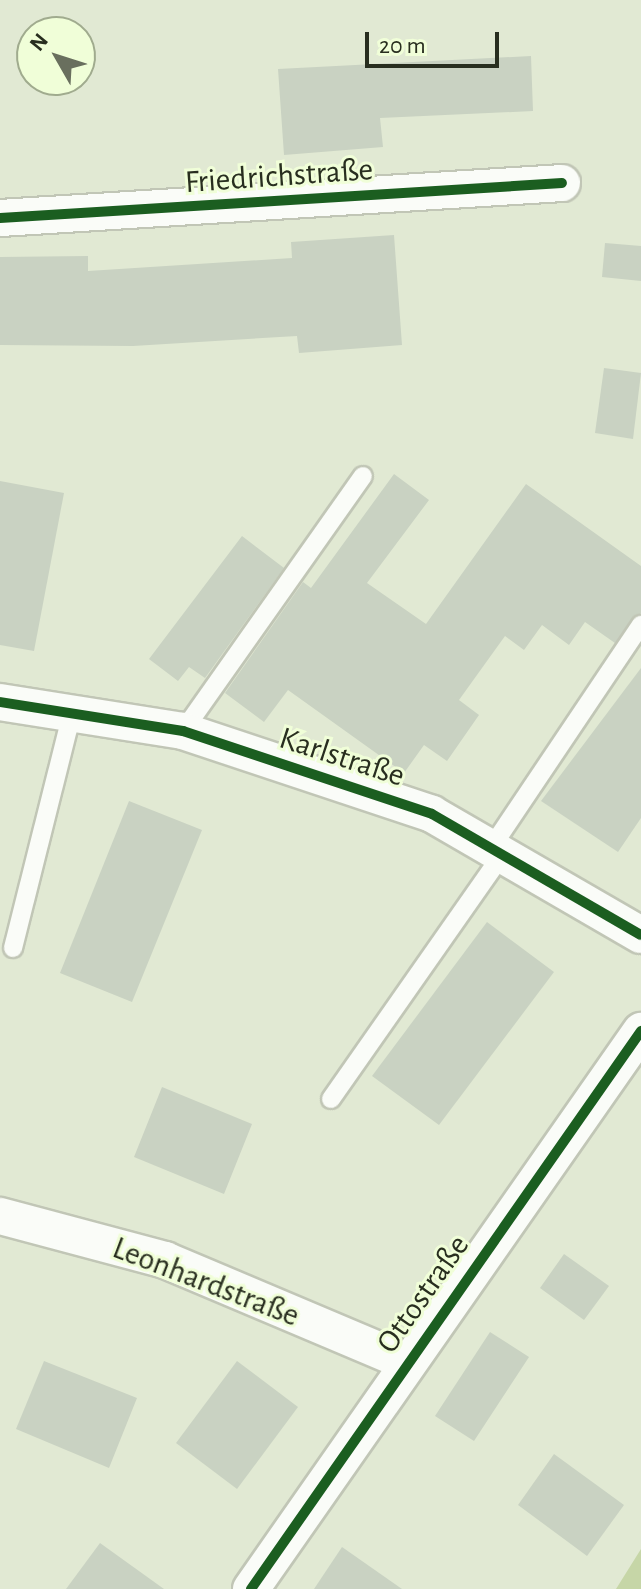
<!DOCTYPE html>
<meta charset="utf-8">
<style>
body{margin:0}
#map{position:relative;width:641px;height:1589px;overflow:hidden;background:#e1e9d3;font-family:"Alegreya Sans",sans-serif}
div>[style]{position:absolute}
.green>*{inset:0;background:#c6d6a7}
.building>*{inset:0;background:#c9d2c2}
.roads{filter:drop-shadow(2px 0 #c1c6b6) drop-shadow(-2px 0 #c1c6b6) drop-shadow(0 2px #c1c6b6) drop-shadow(0 -2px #c1c6b6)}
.lane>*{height:18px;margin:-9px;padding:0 9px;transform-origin:9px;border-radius:9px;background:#fafcf8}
.street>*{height:36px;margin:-18px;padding:0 18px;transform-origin:18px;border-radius:18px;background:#fafcf8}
.cycleway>*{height:10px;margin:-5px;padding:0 5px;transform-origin:5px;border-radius:5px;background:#1b5e20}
span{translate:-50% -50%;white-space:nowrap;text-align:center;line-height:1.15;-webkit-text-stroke:6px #f0fed8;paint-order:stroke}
.street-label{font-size:32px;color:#282e1f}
.north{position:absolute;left:16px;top:16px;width:80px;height:80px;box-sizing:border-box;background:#f0fed8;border:2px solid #a0ab8e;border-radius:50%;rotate:309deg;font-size:22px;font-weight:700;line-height:32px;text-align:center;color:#282e1f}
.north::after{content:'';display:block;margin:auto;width:28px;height:36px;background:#696f5e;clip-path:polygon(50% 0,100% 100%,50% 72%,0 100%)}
.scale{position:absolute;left:365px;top:32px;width:134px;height:36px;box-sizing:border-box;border:4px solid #282e1f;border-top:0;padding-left:10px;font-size:24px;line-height:28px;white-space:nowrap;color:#282e1f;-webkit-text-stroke:6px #f0fed8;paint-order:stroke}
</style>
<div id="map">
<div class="green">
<i style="clip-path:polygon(641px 1549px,641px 1589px,616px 1589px)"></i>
</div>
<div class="building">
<i style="clip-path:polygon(531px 56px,533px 111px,380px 118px,383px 147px,284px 155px,278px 69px)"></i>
<i style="clip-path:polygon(394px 235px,402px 345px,299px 353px,297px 336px,133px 346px,0 345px,0 257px,88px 256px,88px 271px,292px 258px,291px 242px)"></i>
<i style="clip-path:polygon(605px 243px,641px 246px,641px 281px,602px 277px)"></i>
<i style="clip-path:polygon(604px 368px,641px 373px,633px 439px,595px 433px)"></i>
<i style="clip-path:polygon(394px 474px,429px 500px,367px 583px,426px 624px,526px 484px,641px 566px,641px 613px,615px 643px,585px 622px,569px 645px,542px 625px,524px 650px,505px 636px,459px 700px,479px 715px,447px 761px,424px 745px,404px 773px,288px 690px,264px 722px,225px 693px,303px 582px,311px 588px)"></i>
<i style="clip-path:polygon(0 481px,64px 493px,34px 651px,0 645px)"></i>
<i style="clip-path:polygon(242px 536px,284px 568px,205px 678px,189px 667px,178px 681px,149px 659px)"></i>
<i style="clip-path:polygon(641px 668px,641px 818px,618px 852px,541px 801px)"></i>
<i style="clip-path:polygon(129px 801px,202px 830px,132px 1002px,60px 973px)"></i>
<i style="clip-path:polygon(487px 922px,554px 972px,439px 1125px,372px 1076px)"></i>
<i style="clip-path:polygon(162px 1087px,252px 1124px,224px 1194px,134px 1157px)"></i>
<i style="clip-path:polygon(564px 1254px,609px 1286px,584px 1320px,540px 1288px)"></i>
<i style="clip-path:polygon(490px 1332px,529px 1357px,474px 1441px,435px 1416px)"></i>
<i style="clip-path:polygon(44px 1361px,137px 1398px,109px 1468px,16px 1429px)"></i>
<i style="clip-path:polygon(237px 1361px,298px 1407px,237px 1489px,176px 1443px)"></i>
<i style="clip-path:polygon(554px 1454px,624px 1505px,587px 1556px,518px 1505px)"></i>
<i style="clip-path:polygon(100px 1543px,164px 1589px,66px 1589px)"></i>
<i style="clip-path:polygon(342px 1547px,402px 1589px,314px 1589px)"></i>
</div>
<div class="roads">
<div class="lane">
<i style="left:183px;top:731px;width:312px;rotate:-54.8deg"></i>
<i style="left:491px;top:848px;width:269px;rotate:-56.1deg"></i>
<i style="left:13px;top:948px;width:242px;rotate:-75.9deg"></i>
<i style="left:331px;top:1099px;width:298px;rotate:-55deg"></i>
</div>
<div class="street">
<i style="left:0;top:218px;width:563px;rotate:-3.56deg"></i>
<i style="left:0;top:702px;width:185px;rotate:9deg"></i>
<i style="left:183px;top:731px;width:262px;rotate:18.4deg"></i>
<i style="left:432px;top:814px;width:241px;rotate:30.1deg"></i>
<i style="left:0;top:1216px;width:171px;rotate:14.9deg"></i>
<i style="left:165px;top:1260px;width:263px;rotate:22.9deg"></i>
<i style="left:251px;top:1589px;width:681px;rotate:-55.05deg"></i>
</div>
</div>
<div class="cycleway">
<i style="left:0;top:218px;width:563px;rotate:-3.56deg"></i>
<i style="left:0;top:702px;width:185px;rotate:9deg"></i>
<i style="left:183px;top:731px;width:262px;rotate:18.4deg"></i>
<i style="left:432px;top:814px;width:241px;rotate:30.1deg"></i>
<i style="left:251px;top:1589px;width:681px;rotate:-55.05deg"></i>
</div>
<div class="street-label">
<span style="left:279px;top:176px;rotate:-4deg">Friedrichstraße</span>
<span style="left:342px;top:757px;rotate:18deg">Karlstraße</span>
<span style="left:206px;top:1282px;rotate:21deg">Leonhardstraße</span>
<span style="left:423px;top:1294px;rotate:-55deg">Ottostraße</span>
</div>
<div class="north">N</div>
<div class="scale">20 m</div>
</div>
